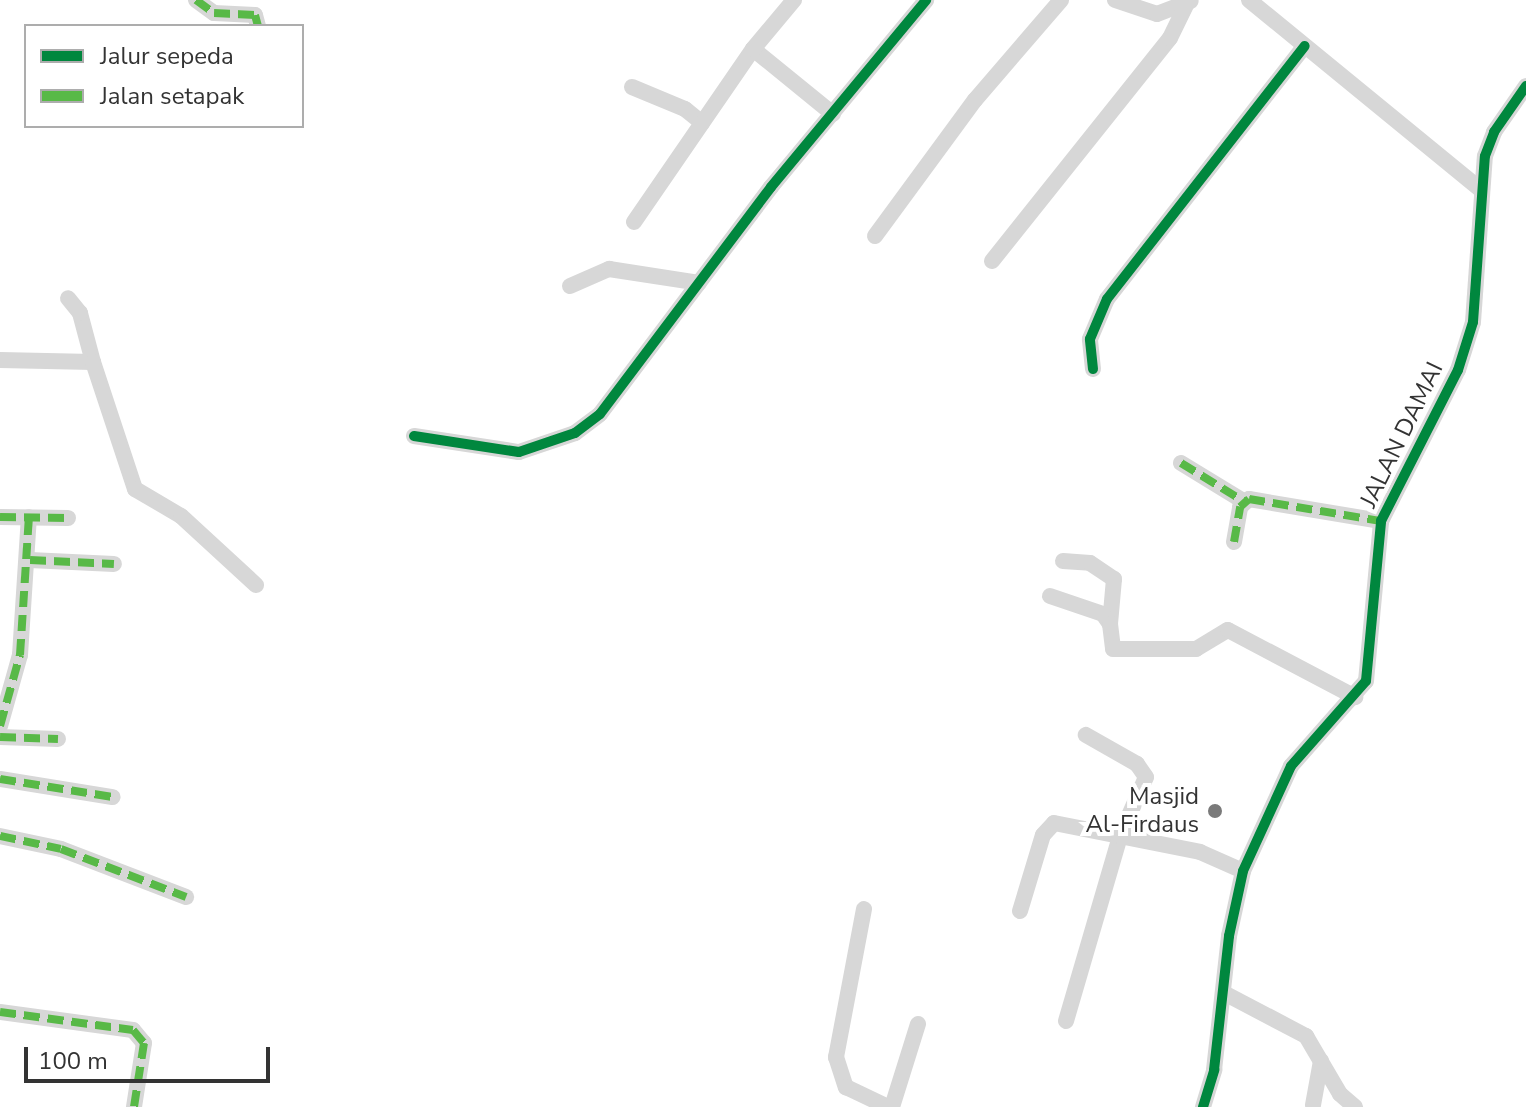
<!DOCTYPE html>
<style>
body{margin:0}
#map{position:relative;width:1526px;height:1107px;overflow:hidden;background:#fff;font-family:"Nunito Sans",sans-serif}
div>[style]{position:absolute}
.minor>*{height:16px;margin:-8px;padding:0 8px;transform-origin:8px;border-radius:8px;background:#d7d7d7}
.quiet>*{height:8px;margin-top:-4px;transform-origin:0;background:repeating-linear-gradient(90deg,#58b947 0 16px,transparent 0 24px)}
.cycleway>*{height:10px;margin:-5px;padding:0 5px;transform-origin:5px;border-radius:5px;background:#00873e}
.dots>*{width:22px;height:22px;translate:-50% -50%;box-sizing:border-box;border:4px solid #fff;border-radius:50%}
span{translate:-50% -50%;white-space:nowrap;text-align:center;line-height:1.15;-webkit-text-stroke:8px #fff;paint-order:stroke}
.street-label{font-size:24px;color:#333}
.poi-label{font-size:24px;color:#333}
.right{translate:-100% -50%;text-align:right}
.legend{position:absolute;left:24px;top:24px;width:280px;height:104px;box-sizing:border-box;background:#fff;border:2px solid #adadad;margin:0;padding:10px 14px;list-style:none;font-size:24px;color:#333}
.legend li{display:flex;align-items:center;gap:16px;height:40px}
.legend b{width:40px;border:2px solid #adadad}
.scale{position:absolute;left:24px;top:1047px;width:246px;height:36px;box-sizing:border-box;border:4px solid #333;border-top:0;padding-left:10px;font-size:24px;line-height:28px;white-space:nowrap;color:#333;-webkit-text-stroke:6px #fff;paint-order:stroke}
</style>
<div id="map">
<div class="minor">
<i style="left:196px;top:0;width:22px;rotate:36deg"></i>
<i style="left:214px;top:13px;width:41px;rotate:2.8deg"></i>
<i style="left:255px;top:15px;width:11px;rotate:75deg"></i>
<i style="left:1115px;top:0;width:44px;rotate:18.4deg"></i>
<i style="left:1157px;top:14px;width:36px;rotate:-21deg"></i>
<i style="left:1249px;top:0;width:300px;rotate:39.3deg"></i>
<i style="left:753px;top:49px;width:103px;rotate:39.1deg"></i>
<i style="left:632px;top:87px;width:57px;rotate:22.5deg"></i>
<i style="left:685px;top:109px;width:22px;rotate:39deg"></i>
<i style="left:634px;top:222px;width:210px;rotate:-55.5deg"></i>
<i style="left:753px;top:49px;width:64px;rotate:-50.1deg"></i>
<i style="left:875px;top:236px;width:169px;rotate:-53.7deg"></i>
<i style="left:975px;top:100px;width:132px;rotate:-49.3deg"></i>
<i style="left:992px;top:261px;width:285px;rotate:-51.4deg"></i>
<i style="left:1170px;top:38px;width:37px;rotate:-64deg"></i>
<i style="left:570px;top:286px;width:43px;rotate:-23.6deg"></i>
<i style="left:609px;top:269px;width:91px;rotate:8.8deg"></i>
<i style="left:0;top:360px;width:93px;rotate:1.2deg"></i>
<i style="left:93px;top:362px;width:51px;rotate:-104.9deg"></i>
<i style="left:80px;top:313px;width:19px;rotate:-129deg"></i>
<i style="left:93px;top:362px;width:134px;rotate:71.7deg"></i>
<i style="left:135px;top:489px;width:53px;rotate:30.4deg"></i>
<i style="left:181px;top:516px;width:102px;rotate:42.6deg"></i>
<i style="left:1093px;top:369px;width:30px;rotate:-96deg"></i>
<i style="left:1090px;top:339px;width:43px;rotate:-67deg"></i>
<i style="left:1107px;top:299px;width:321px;rotate:-52deg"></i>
<i style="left:414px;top:436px;width:106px;rotate:8.7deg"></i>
<i style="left:519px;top:452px;width:59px;rotate:-18.7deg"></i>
<i style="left:575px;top:433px;width:31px;rotate:-37deg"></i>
<i style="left:600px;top:414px;width:284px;rotate:-53deg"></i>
<i style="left:771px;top:187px;width:243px;rotate:-50.3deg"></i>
<i style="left:1181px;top:463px;width:75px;rotate:31.4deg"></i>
<i style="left:0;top:517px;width:68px;rotate:0.8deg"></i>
<i style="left:1234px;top:542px;width:36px;rotate:-80deg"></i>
<i style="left:1240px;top:507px;width:12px;rotate:-42deg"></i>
<i style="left:1249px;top:499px;width:134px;rotate:9.5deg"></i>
<i style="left:30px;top:560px;width:84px;rotate:2.7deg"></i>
<i style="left:1063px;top:561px;width:27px;rotate:4deg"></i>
<i style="left:1090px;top:563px;width:29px;rotate:34deg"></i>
<i style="left:1114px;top:579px;width:45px;rotate:95.1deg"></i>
<i style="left:1050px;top:596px;width:56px;rotate:18.8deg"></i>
<i style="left:1103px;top:614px;width:12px;rotate:55deg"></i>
<i style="left:1110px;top:624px;width:25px;rotate:83deg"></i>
<i style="left:1113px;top:649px;width:83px"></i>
<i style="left:1196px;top:649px;width:37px;rotate:-31deg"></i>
<i style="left:1228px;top:630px;width:144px;rotate:27.8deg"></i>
<i style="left:0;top:726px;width:74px;rotate:-74.3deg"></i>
<i style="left:20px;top:655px;width:138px;rotate:-86.3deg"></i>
<i style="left:0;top:737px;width:58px;rotate:2deg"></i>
<i style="left:0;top:779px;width:114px;rotate:9.1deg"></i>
<i style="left:0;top:836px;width:62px;rotate:12deg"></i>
<i style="left:61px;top:849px;width:134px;rotate:21deg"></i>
<i style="left:864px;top:909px;width:151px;rotate:100.7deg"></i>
<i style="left:836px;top:1057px;width:32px;rotate:72deg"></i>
<i style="left:846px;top:1087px;width:47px;rotate:25.5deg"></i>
<i style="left:1020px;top:911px;width:79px;rotate:-73.2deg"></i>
<i style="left:1043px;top:835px;width:16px;rotate:-47deg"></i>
<i style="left:1054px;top:823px;width:149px;rotate:11.2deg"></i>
<i style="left:1200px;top:852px;width:47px;rotate:23.8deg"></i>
<i style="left:1224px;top:993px;width:93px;rotate:27.7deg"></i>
<i style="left:1306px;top:1036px;width:67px;rotate:59.6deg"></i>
<i style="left:1340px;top:1094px;width:20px;rotate:41deg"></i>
<i style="left:0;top:1012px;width:134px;rotate:7.7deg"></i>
<i style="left:133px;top:1030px;width:17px;rotate:50deg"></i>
<i style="left:144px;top:1043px;width:65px;rotate:98.9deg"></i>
<i style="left:1066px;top:1021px;width:193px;rotate:-73.7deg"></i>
<i style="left:1120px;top:836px;width:64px;rotate:-66.2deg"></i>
<i style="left:1146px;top:777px;width:16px;rotate:-125deg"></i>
<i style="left:1137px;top:764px;width:59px;rotate:-150.4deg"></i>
<i style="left:1313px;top:1105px;width:45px;rotate:-79.7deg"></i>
<i style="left:892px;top:1107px;width:87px;rotate:-72.6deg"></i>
<i style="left:1203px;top:1107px;width:39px;rotate:-73deg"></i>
<i style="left:1214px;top:1070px;width:135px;rotate:-83.6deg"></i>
<i style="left:1229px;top:936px;width:66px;rotate:-77.8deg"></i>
<i style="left:1243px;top:871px;width:115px;rotate:-65.4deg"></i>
<i style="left:1291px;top:766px;width:113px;rotate:-48.6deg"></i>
<i style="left:1366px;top:681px;width:161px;rotate:-84.6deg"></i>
<i style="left:1381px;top:521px;width:169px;rotate:-63deg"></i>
<i style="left:1458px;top:370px;width:50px;rotate:-72.6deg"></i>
<i style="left:1473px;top:322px;width:166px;rotate:-85.9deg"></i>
<i style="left:1485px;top:156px;width:26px;rotate:-69deg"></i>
<i style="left:1494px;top:132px;width:56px;rotate:-55.2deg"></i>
</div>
<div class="quiet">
<i style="left:196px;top:0;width:22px;rotate:36deg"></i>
<i style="left:214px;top:13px;width:41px;rotate:2.8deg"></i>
<i style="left:255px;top:15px;width:11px;rotate:75deg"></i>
<i style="left:1181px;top:463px;width:75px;rotate:31.4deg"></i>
<i style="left:0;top:517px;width:68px;rotate:0.8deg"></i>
<i style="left:1234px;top:542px;width:36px;rotate:-80deg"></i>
<i style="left:1240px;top:507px;width:12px;rotate:-42deg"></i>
<i style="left:1249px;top:499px;width:134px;rotate:9.5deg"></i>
<i style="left:30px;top:560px;width:84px;rotate:2.7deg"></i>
<i style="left:0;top:726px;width:74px;rotate:-74.3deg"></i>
<i style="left:20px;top:655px;width:138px;rotate:-86.3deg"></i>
<i style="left:0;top:737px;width:58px;rotate:2deg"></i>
<i style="left:0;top:779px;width:114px;rotate:9.1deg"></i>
<i style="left:0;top:836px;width:62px;rotate:12deg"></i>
<i style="left:61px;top:849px;width:134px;rotate:21deg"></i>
<i style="left:0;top:1012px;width:134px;rotate:7.7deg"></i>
<i style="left:133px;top:1030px;width:17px;rotate:50deg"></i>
<i style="left:144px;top:1043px;width:65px;rotate:98.9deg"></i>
</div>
<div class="cycleway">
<i style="left:1093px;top:369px;width:30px;rotate:-96deg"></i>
<i style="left:1090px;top:339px;width:43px;rotate:-67deg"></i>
<i style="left:1107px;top:299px;width:321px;rotate:-52deg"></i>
<i style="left:414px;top:436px;width:106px;rotate:8.7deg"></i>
<i style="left:519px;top:452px;width:59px;rotate:-18.7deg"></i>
<i style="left:575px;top:433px;width:31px;rotate:-37deg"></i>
<i style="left:600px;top:414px;width:284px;rotate:-53deg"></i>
<i style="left:771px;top:187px;width:243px;rotate:-50.3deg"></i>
<i style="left:1203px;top:1107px;width:39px;rotate:-73deg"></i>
<i style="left:1214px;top:1070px;width:135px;rotate:-83.6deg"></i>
<i style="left:1229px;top:936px;width:66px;rotate:-77.8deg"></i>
<i style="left:1243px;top:871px;width:115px;rotate:-65.4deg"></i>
<i style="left:1291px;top:766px;width:113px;rotate:-48.6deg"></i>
<i style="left:1366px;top:681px;width:161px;rotate:-84.6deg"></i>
<i style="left:1381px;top:521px;width:169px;rotate:-63deg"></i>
<i style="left:1458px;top:370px;width:50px;rotate:-72.6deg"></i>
<i style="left:1473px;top:322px;width:166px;rotate:-85.9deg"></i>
<i style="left:1485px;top:156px;width:26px;rotate:-69deg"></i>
<i style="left:1494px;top:132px;width:56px;rotate:-55.2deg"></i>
</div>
<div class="dots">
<i style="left:1215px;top:811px;background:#7a7a7a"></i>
</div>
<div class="street-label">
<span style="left:1402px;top:435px;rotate:-64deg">JALAN DAMAI</span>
</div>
<div class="poi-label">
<span class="right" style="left:1199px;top:811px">Masjid<br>Al-Firdaus</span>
</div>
<ul class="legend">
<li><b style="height:10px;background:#00873e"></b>Jalur sepeda</li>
<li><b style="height:10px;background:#58b947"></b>Jalan setapak</li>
</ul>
<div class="scale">100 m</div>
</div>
